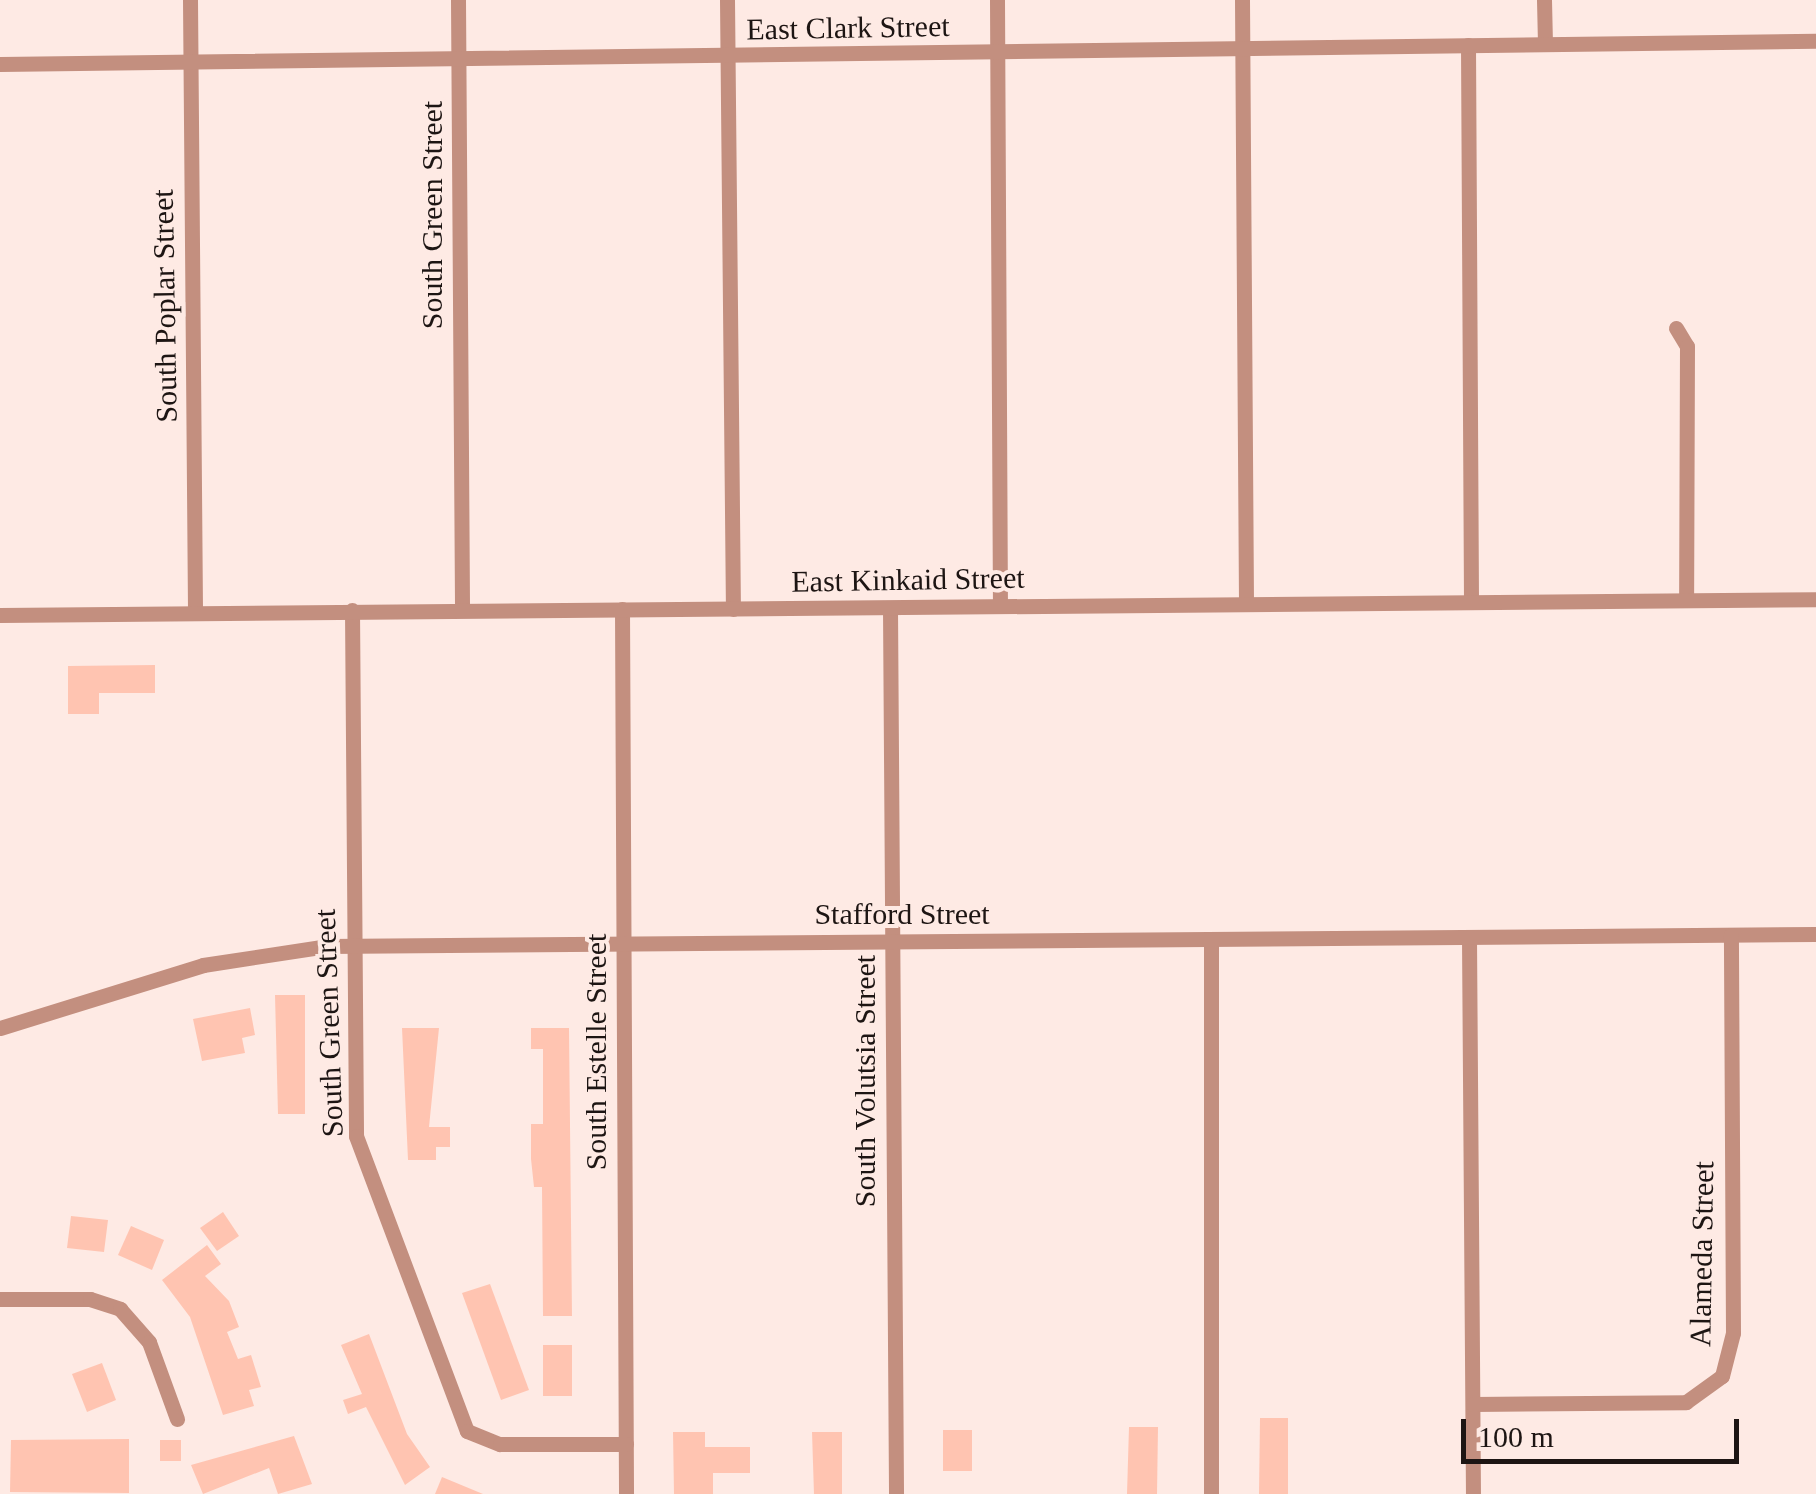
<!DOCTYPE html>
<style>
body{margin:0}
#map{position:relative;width:1816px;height:1494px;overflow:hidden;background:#feeae4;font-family:"Times New Roman",serif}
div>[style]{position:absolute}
.building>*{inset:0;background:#ffc4b1}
.minor>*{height:15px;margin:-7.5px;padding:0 7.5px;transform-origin:7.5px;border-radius:7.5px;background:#c38f7f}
span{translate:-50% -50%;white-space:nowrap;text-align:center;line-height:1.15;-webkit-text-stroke:8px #feeae4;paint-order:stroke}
.street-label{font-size:30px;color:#1d1513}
.scale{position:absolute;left:1461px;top:1419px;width:278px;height:45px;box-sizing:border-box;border:5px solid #1d1513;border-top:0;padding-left:12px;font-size:30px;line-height:35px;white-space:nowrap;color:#1d1513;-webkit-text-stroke:8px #feeae4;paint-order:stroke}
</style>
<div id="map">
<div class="building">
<i style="clip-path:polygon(155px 665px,155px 693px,99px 693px,99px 714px,68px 714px,68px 666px)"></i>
<i style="clip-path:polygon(275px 995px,305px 995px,305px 1114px,278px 1114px)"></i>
<i style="clip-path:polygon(250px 1008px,255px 1035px,242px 1038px,245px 1053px,202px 1061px,193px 1019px)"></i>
<i style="clip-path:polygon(402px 1028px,439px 1028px,429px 1127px,450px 1127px,450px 1147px,436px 1147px,436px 1160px,408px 1160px)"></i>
<i style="clip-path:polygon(531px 1028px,569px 1028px,572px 1316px,543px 1316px,542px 1187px,534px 1187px,531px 1159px,531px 1124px,543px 1124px,543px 1049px,531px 1049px)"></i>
<i style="clip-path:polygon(223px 1212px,239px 1236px,217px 1251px,200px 1228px)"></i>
<i style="clip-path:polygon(71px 1216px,108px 1220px,104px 1252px,67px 1248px)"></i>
<i style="clip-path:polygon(131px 1226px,164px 1240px,152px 1270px,118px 1255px)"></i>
<i style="clip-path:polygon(207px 1245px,221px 1264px,205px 1276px,229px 1301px,239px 1327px,227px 1332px,238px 1359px,251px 1355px,261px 1387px,249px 1390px,254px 1406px,223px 1415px,190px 1317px,162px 1280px)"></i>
<i style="clip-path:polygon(490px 1284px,529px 1390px,501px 1400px,462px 1293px)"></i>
<i style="clip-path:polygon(369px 1334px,407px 1434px,430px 1467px,405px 1485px,366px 1407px,348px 1414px,343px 1400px,362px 1394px,341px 1345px)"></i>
<i style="clip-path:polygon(543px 1345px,572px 1345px,572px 1396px,543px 1396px)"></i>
<i style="clip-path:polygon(102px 1363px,116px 1400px,87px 1412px,72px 1374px)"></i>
<i style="clip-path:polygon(1260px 1418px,1288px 1418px,1288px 1494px,1259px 1494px)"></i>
<i style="clip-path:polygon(1129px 1427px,1158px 1427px,1157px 1494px,1127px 1494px)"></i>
<i style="clip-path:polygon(943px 1430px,972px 1430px,972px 1471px,943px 1471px)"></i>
<i style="clip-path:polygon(673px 1432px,705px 1432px,705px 1447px,750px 1447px,750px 1473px,713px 1473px,713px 1494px,674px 1494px)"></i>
<i style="clip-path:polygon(812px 1432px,842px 1432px,842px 1494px,814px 1494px)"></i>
<i style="clip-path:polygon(294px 1436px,312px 1484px,278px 1494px,269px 1468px,203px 1494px,191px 1465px)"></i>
<i style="clip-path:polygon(129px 1439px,129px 1493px,10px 1492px,11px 1440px)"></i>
<i style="clip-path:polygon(160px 1440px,181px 1440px,181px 1461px,160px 1461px)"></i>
<i style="clip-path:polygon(442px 1477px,483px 1494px,435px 1494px)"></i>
</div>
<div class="minor">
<i style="left:190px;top:0;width:611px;rotate:89.53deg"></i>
<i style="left:458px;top:0;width:610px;rotate:89.62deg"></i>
<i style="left:727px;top:0;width:609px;rotate:89.44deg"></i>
<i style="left:997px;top:0;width:606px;rotate:89.72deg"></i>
<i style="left:1242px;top:0;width:604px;rotate:89.62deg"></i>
<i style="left:1544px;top:0;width:44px;rotate:88.7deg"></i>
<i style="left:1468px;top:45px;width:557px;rotate:89.69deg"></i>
<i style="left:0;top:64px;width:1816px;rotate:-0.73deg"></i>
<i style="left:1676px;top:328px;width:21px;rotate:59deg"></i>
<i style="left:1687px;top:346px;width:254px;rotate:90.2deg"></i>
<i style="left:890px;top:608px;width:886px;rotate:89.61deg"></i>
<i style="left:622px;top:609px;width:885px;rotate:89.74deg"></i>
<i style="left:352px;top:610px;width:526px;rotate:89.56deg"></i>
<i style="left:356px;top:1136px;width:315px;rotate:69.4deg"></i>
<i style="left:467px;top:1431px;width:35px;rotate:22deg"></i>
<i style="left:500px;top:1444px;width:126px"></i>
<i style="left:0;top:615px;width:1816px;rotate:-0.5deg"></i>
<i style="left:1469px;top:938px;width:556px;rotate:89.59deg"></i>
<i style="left:1211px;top:940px;width:554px;rotate:90deg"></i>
<i style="left:0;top:1028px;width:213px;rotate:-17.2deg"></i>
<i style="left:203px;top:965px;width:125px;rotate:-8.7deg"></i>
<i style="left:327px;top:946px;width:1489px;rotate:-0.46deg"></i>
<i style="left:0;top:1299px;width:90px"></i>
<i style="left:90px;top:1299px;width:32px;rotate:18deg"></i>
<i style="left:120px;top:1309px;width:44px;rotate:48.7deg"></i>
<i style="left:149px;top:1342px;width:82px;rotate:70deg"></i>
<i style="left:1473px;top:1404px;width:213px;rotate:-0.5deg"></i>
<i style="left:1686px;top:1402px;width:44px;rotate:-35.8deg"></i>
<i style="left:1722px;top:1376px;width:44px;rotate:-75.7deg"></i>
<i style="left:1733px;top:1333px;width:398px;rotate:-90.3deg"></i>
</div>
<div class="street-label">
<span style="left:848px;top:28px;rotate:-1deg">East Clark Street</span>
<span style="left:432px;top:215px;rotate:-90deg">South Green Street</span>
<span style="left:165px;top:306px;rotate:-91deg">South Poplar Street</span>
<span style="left:908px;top:580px;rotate:-1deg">East Kinkaid Street</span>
<span style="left:902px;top:914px">Stafford Street</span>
<span style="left:329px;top:1023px;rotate:-92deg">South Green Street</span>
<span style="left:596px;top:1052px;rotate:-90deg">South Estelle Street</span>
<span style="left:865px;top:1081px;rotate:-90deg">South Volutsia Street</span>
<span style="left:1702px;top:1254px;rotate:-89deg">Alameda Street</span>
</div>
<div class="scale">100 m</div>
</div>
